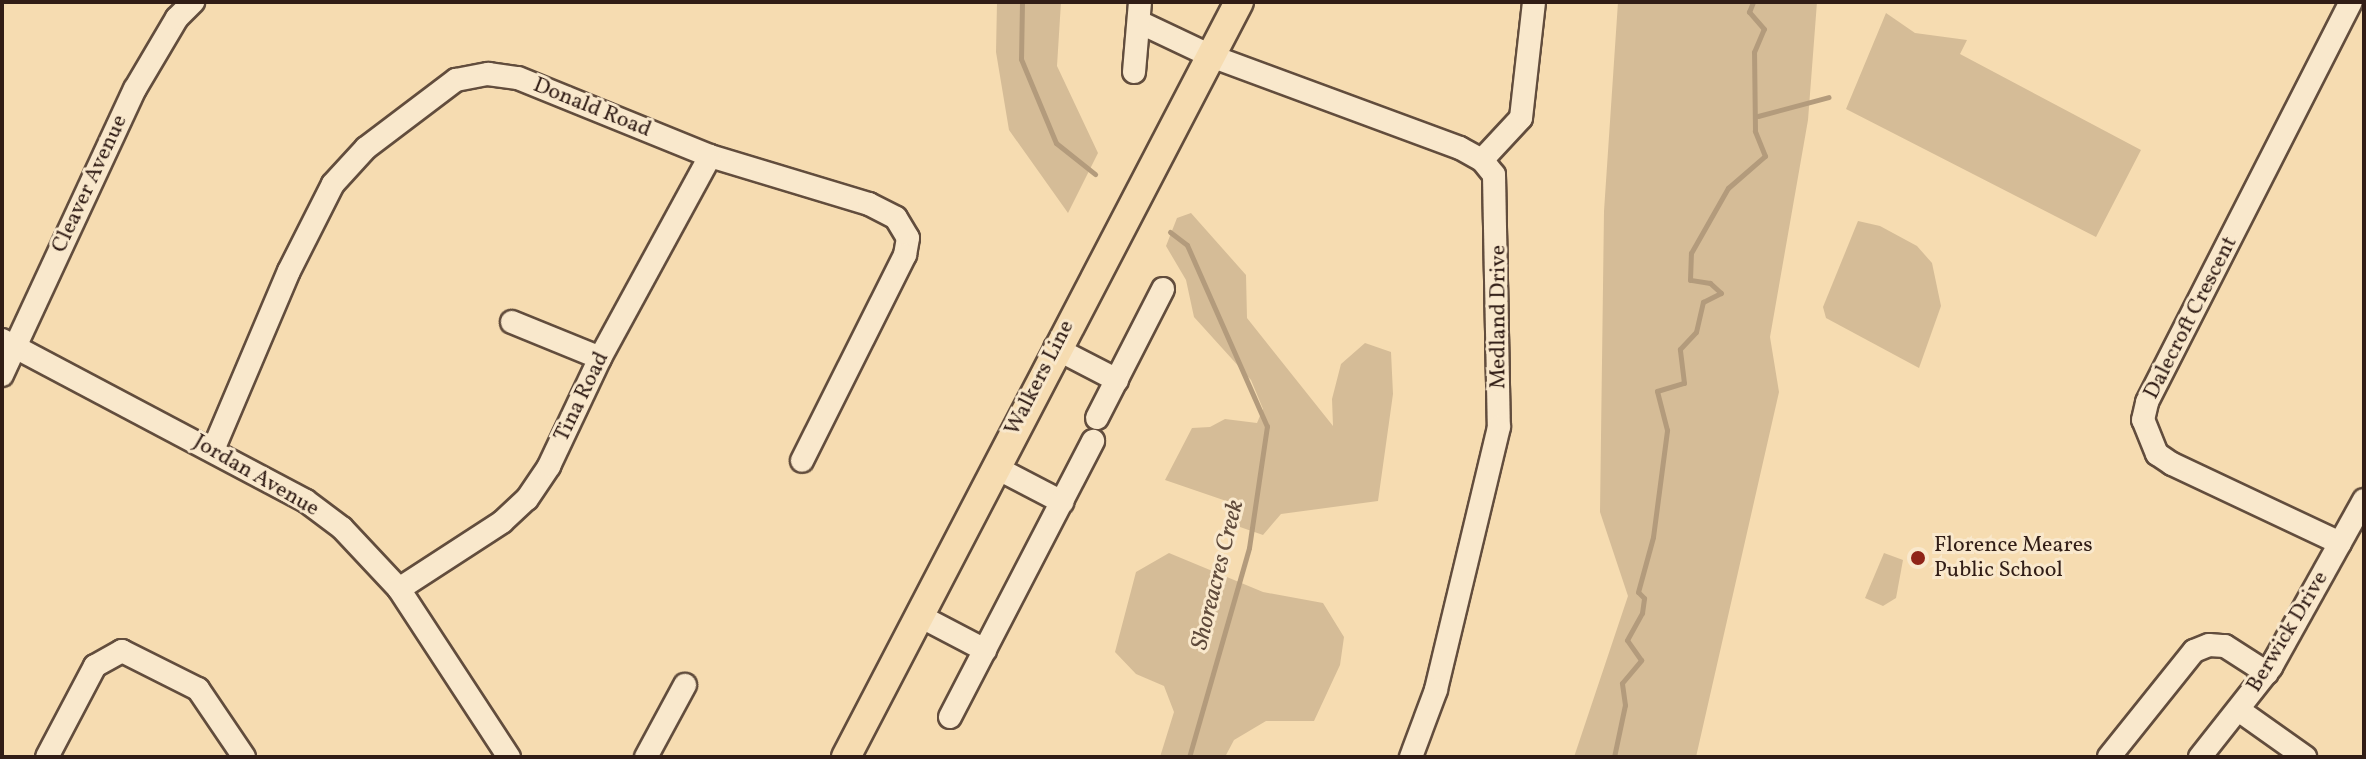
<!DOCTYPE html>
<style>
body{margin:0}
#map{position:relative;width:2366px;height:759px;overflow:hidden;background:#f6dcb1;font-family:Vollkorn,serif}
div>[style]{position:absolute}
.green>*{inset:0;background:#d5bc97}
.stream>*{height:5px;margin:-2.5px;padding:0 2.5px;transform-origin:2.5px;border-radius:2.5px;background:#b39b7c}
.roads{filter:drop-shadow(2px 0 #624d3d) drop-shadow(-2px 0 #624d3d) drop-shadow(0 2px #624d3d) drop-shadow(0 -2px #624d3d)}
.minor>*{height:22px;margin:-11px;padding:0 11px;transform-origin:11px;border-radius:11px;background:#f9e8cc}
.major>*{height:28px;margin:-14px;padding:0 14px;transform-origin:14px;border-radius:14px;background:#f6dcb1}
.dots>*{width:22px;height:22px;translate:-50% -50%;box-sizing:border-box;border:4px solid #f9e8cc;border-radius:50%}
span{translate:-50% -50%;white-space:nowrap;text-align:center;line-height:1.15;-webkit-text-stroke:6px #f9e8cc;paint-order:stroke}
.street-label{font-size:22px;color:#311d16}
.poi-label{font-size:22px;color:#311d16}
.left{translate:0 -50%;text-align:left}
.water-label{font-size:24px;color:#5e493a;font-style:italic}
.frame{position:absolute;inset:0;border:4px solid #311d16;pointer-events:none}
</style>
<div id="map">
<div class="green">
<i style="clip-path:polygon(997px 2px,1061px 2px,1057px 66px,1098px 153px,1068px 213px,1009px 130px,996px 52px)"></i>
<i style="clip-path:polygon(1618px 2px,1817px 2px,1808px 120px,1770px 337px,1779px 392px,1696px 757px,1574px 757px,1628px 596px,1600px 512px,1604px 211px)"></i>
<i style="clip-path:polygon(1886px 13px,1915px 33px,1967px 40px,1960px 54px,2141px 150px,2096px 237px,1846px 109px)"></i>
<i style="clip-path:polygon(1191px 213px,1246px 275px,1247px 318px,1333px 426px,1332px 399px,1341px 364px,1365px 343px,1391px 352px,1393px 394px,1378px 501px,1281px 514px,1263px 535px,1240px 527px,1235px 504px,1165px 480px,1192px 428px,1210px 427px,1225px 419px,1257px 423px,1263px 409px,1251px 380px,1194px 317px,1186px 280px,1166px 246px,1177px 218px)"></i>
<i style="clip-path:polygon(1858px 221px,1880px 226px,1917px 246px,1932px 263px,1941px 306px,1919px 368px,1826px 318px,1823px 307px)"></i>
<i style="clip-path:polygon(1169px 553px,1263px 592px,1323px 603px,1344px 637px,1340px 665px,1314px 721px,1266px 721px,1234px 740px,1225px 757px,1160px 757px,1174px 712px,1164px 686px,1136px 674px,1115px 652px,1136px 572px)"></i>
<i style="clip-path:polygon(1884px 553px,1903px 560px,1896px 598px,1883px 606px,1865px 598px)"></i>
</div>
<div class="stream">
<i style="left:1022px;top:2px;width:57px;rotate:91deg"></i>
<i style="left:1021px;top:59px;width:91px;rotate:67.4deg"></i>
<i style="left:1056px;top:143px;width:50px;rotate:38.5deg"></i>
<i style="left:1758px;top:116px;width:73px;rotate:-15deg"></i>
<i style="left:1170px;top:232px;width:21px;rotate:37deg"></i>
<i style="left:1187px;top:245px;width:198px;rotate:66.2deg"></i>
<i style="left:1267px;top:426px;width:123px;rotate:98.4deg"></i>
<i style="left:1249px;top:548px;width:217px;rotate:106deg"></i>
<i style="left:1614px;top:757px;width:53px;rotate:-78.1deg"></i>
<i style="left:1625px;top:705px;width:22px;rotate:-98deg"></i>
<i style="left:1622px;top:683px;width:30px;rotate:-50deg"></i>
<i style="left:1641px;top:660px;width:24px;rotate:-125deg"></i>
<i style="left:1627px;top:640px;width:31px;rotate:-61deg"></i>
<i style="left:1642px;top:613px;width:15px;rotate:-82deg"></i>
<i style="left:1644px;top:598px;width:8px;rotate:-135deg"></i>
<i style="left:1638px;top:592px;width:57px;rotate:-74.7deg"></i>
<i style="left:1653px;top:537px;width:108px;rotate:-82.5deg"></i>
<i style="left:1667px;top:430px;width:40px;rotate:-104.4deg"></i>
<i style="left:1657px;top:391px;width:28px;rotate:-17deg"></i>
<i style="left:1684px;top:383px;width:34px;rotate:-97deg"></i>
<i style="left:1680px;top:349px;width:23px;rotate:-47deg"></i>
<i style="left:1696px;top:332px;width:31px;rotate:-77deg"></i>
<i style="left:1703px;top:302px;width:20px;rotate:-27deg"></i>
<i style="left:1721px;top:293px;width:15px;rotate:-138deg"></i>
<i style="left:1710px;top:283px;width:20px;rotate:-171deg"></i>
<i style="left:1690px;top:280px;width:27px;rotate:-88deg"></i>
<i style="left:1691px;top:253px;width:75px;rotate:-60.4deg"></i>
<i style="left:1728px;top:188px;width:49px;rotate:-40.9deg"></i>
<i style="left:1765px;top:156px;width:27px;rotate:-112deg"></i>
<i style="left:1755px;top:131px;width:79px;rotate:-90.7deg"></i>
<i style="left:1754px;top:52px;width:25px;rotate:-67deg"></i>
<i style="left:1764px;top:29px;width:23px;rotate:-131deg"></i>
<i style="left:1749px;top:12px;width:11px;rotate:-68deg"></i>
</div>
<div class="roads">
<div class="minor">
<i style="left:1139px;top:22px;width:80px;rotate:25.3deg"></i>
<i style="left:1211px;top:56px;width:265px;rotate:20.3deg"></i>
<i style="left:1460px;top:148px;width:25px;rotate:29deg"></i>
<i style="left:1482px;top:160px;width:19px;rotate:51deg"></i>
<i style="left:1494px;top:175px;width:252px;rotate:88.9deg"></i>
<i style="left:1499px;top:427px;width:270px;rotate:103.5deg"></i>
<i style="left:1436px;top:690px;width:72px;rotate:110.5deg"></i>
<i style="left:1134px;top:72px;width:70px;rotate:-85.1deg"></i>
<i style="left:1482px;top:160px;width:57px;rotate:-47.1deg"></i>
<i style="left:1521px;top:118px;width:117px;rotate:-83.6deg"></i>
<i style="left:512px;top:322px;width:95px;rotate:22.2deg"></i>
<i style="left:2px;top:340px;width:344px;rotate:27.9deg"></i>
<i style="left:306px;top:501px;width:45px;rotate:36.9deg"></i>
<i style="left:342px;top:528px;width:83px;rotate:46.9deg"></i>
<i style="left:399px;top:589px;width:201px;rotate:56.8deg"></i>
<i style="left:1055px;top:348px;width:70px;rotate:27.3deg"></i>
<i style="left:2px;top:375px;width:315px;rotate:-65.1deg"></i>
<i style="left:135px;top:89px;width:82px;rotate:-59.4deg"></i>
<i style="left:177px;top:18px;width:23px;rotate:-45deg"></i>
<i style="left:1097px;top:418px;width:145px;rotate:-62.9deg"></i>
<i style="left:213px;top:450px;width:194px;rotate:-67deg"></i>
<i style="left:289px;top:271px;width:97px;rotate:-63.2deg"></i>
<i style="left:333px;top:184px;width:49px;rotate:-47.5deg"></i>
<i style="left:366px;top:148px;width:113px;rotate:-37.1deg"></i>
<i style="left:456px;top:80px;width:33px;rotate:-11deg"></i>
<i style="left:488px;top:74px;width:30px;rotate:8deg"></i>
<i style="left:518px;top:78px;width:207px;rotate:22.1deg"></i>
<i style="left:710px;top:156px;width:166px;rotate:16.8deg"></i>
<i style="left:869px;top:204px;width:30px;rotate:27deg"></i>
<i style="left:896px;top:218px;width:23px;rotate:59deg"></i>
<i style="left:908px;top:238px;width:17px;rotate:100deg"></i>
<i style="left:905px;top:255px;width:230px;rotate:116.6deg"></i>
<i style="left:995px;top:467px;width:76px;rotate:27.6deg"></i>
<i style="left:2340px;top:543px;width:186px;rotate:-154.8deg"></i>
<i style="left:2172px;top:464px;width:18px;rotate:-146deg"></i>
<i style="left:2157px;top:454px;width:37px;rotate:-112deg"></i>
<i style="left:2143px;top:420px;width:18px;rotate:-77deg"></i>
<i style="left:2147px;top:402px;width:449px;rotate:-63deg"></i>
<i style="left:399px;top:589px;width:123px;rotate:-33deg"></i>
<i style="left:502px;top:522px;width:34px;rotate:-43deg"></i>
<i style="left:527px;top:499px;width:40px;rotate:-56deg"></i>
<i style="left:549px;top:466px;width:119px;rotate:-64.7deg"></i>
<i style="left:600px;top:358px;width:230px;rotate:-61.4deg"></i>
<i style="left:918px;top:615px;width:76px;rotate:27.6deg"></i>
<i style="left:2240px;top:711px;width:80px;rotate:35.3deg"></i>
<i style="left:950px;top:717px;width:311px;rotate:-62.6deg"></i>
<i style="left:47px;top:757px;width:103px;rotate:-62.2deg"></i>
<i style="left:95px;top:666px;width:31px;rotate:-29deg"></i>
<i style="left:122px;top:651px;width:85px;rotate:26.6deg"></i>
<i style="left:198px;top:689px;width:82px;rotate:55.9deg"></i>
<i style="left:646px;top:757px;width:82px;rotate:-61.6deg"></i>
<i style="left:2109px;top:757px;width:136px;rotate:-51.3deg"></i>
<i style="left:2194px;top:651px;width:16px;rotate:-22deg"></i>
<i style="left:2209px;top:645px;width:16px;rotate:4deg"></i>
<i style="left:2225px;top:646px;width:50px;rotate:32.7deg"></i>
<i style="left:2200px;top:757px;width:115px;rotate:-51.7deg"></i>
<i style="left:2271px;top:667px;width:191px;rotate:-60.9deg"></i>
</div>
<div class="major">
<i style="left:846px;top:757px;width:851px;rotate:-62.5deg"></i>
</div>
</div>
<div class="dots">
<i style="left:1918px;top:558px;background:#8f2418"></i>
</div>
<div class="street-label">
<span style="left:592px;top:108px;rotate:22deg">Donald Road</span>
<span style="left:90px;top:184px;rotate:-65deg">Cleaver Avenue</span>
<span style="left:1499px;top:317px;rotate:-90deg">Medland Drive</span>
<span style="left:2191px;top:318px;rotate:-63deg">Dalecroft Crescent</span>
<span style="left:1040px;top:378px;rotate:-63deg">Walkers Line</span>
<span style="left:582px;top:397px;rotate:-64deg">Tina Road</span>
<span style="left:256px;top:476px;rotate:30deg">Jordan Avenue</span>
<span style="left:2288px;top:632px;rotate:-59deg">Berwick Drive</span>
</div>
<div class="poi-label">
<span class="left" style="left:1934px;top:558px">Florence Meares<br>Public School</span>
</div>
<div class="water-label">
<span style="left:1219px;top:575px;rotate:-76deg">Shoreacres Creek</span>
</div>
<div class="frame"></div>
</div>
